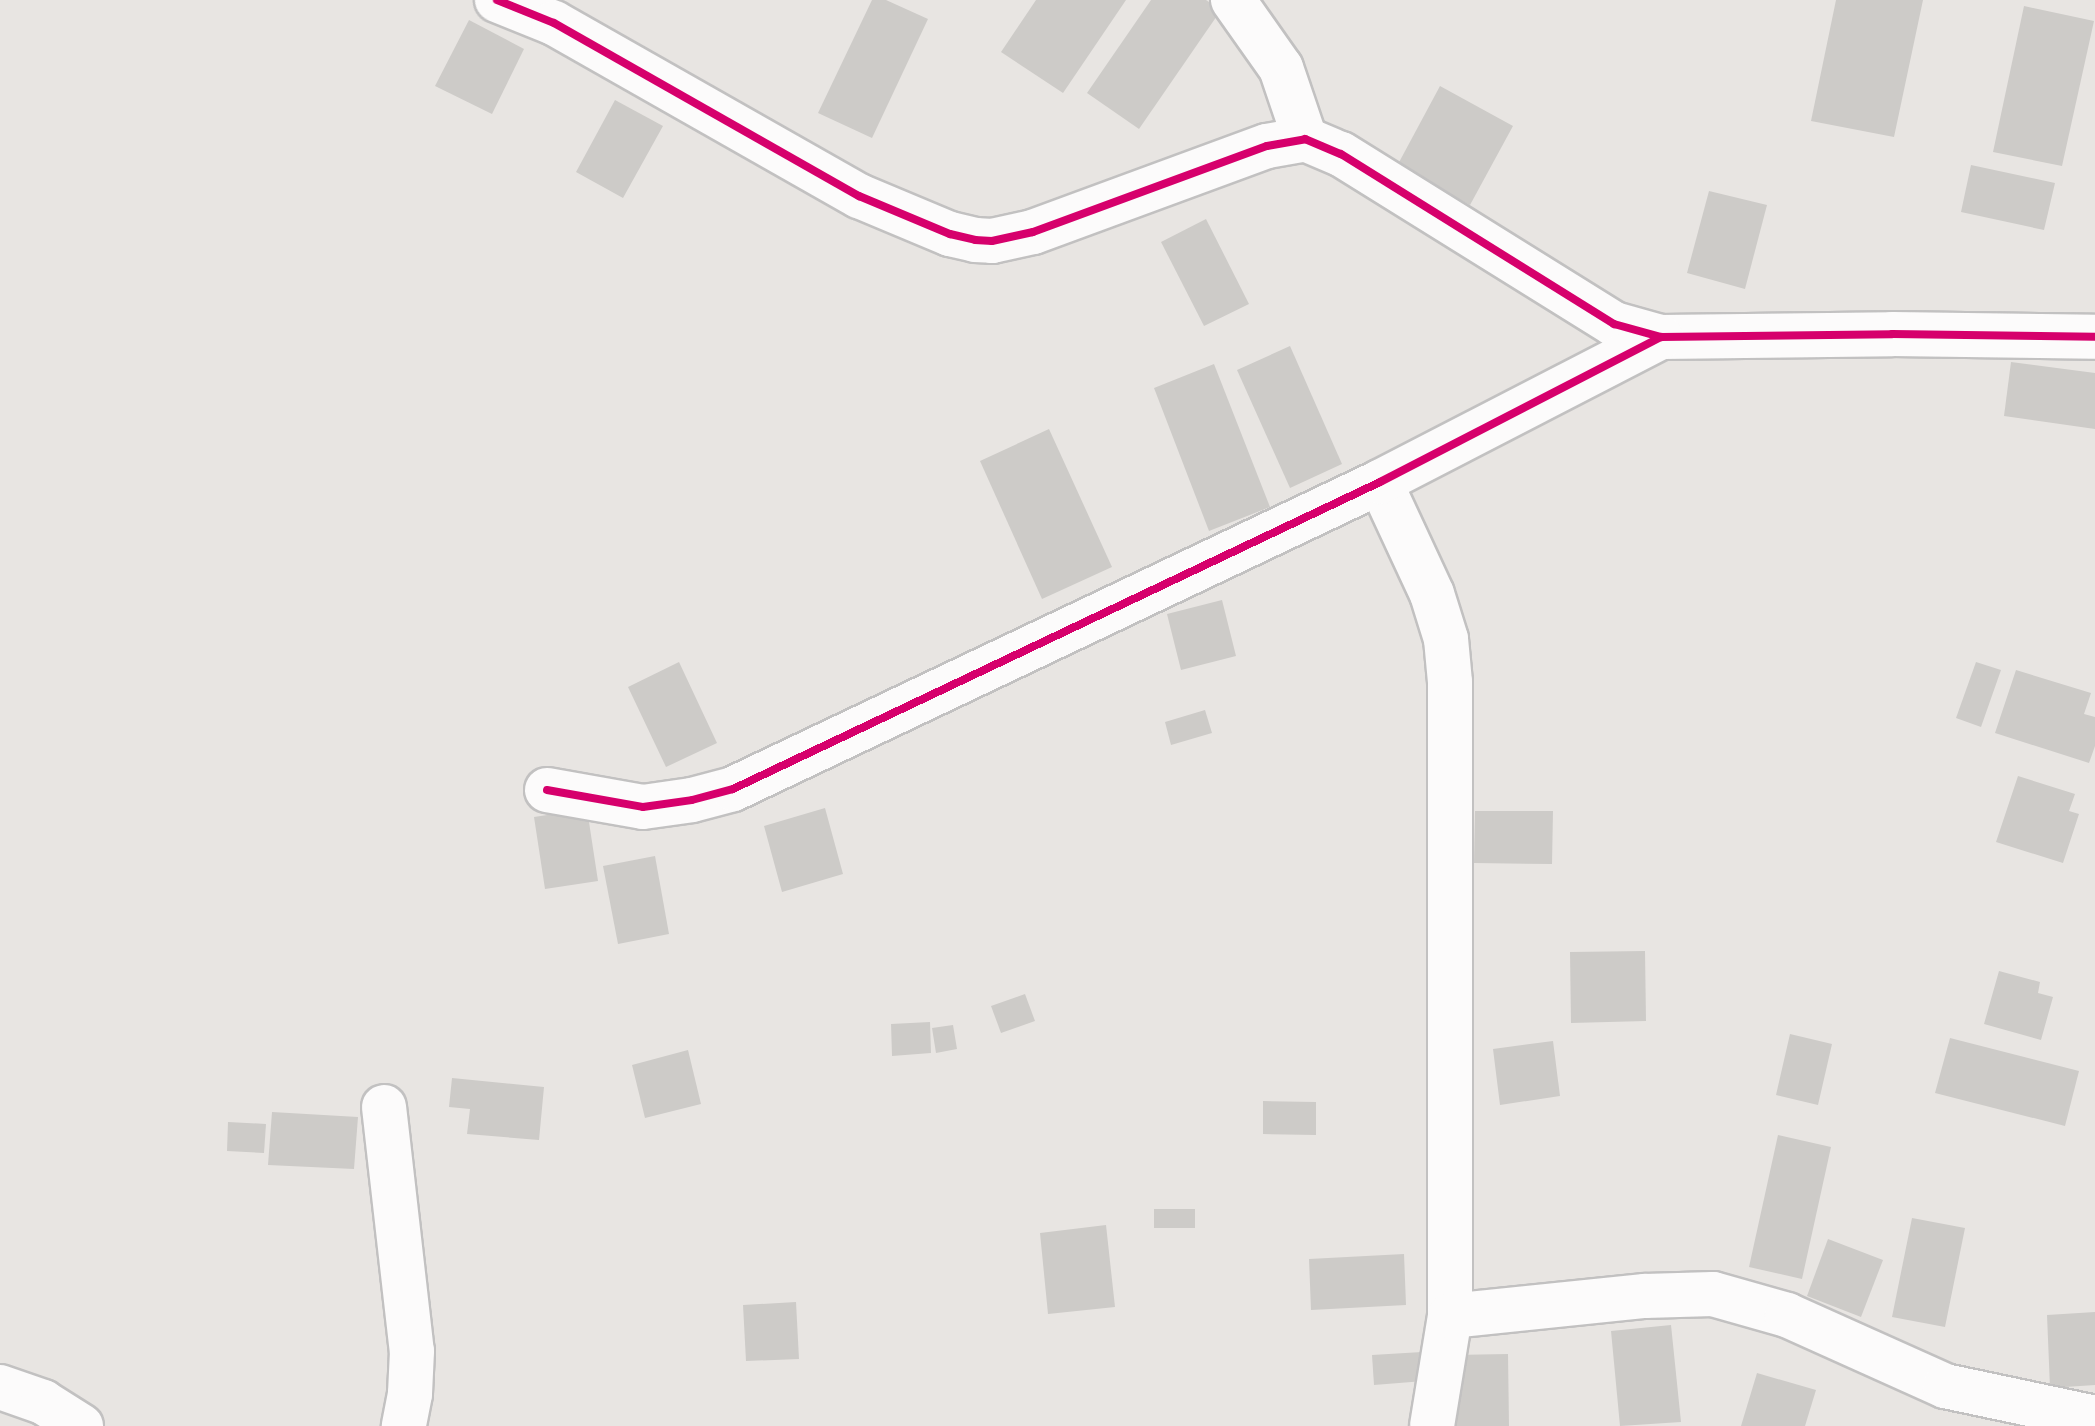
<!DOCTYPE html>
<style>
body{margin:0}
#map{position:relative;width:2095px;height:1426px;overflow:hidden;background:#e8e5e2;font-family:"Fira Sans",sans-serif}
div>[style]{position:absolute}
.building>*{inset:0;background:#cdcbc8}
.roads{filter:drop-shadow(2px 0 #c2c1c1) drop-shadow(-2px 0 #c2c1c1) drop-shadow(0 2px #c2c1c1) drop-shadow(0 -2px #c2c1c1)}
.minor>*{height:44px;margin:-22px;padding:0 22px;transform-origin:22px;border-radius:22px;background:#fcfbfb}
.cycleway>*{height:8px;margin:-4px;padding:0 4px;transform-origin:4px;border-radius:4px;background:#d6006c}
span{translate:-50% -50%;white-space:nowrap;text-align:center;line-height:1.15;-webkit-text-stroke:7px #fff;paint-order:stroke}
</style>
<div id="map">
<div class="building">
<i style="clip-path:polygon(872px 0,886px 0,928px 19px,872px 138px,818px 113px)"></i>
<i style="clip-path:polygon(1036px 0,1126px 0,1063px 93px,1001px 52px)"></i>
<i style="clip-path:polygon(1151px 0,1206px 0,1221px 10px,1139px 129px,1087px 93px)"></i>
<i style="clip-path:polygon(1836px 0,1923px 0,1894px 137px,1811px 121px)"></i>
<i style="clip-path:polygon(2024px 6px,2094px 21px,2062px 166px,1993px 152px)"></i>
<i style="clip-path:polygon(469px 20px,524px 49px,492px 114px,435px 86px)"></i>
<i style="clip-path:polygon(1440px 86px,1513px 126px,1470px 205px,1397px 166px)"></i>
<i style="clip-path:polygon(615px 100px,663px 126px,623px 198px,576px 172px)"></i>
<i style="clip-path:polygon(1971px 165px,2055px 183px,2044px 230px,1961px 212px)"></i>
<i style="clip-path:polygon(1709px 191px,1767px 205px,1745px 289px,1687px 273px)"></i>
<i style="clip-path:polygon(1206px 219px,1249px 304px,1204px 326px,1161px 242px)"></i>
<i style="clip-path:polygon(1290px 346px,1342px 464px,1290px 488px,1237px 370px)"></i>
<i style="clip-path:polygon(2011px 362px,2095px 373px,2095px 429px,2004px 416px)"></i>
<i style="clip-path:polygon(1214px 364px,1270px 507px,1209px 531px,1154px 388px)"></i>
<i style="clip-path:polygon(1049px 429px,1112px 567px,1042px 599px,980px 461px)"></i>
<i style="clip-path:polygon(1222px 600px,1236px 656px,1181px 670px,1167px 614px)"></i>
<i style="clip-path:polygon(679px 662px,717px 743px,666px 767px,628px 687px)"></i>
<i style="clip-path:polygon(1976px 662px,2001px 670px,1981px 727px,1956px 718px)"></i>
<i style="clip-path:polygon(2016px 670px,2091px 693px,2084px 714px,2095px 717px,2095px 746px,2089px 763px,1995px 733px)"></i>
<i style="clip-path:polygon(1205px 710px,1212px 733px,1171px 745px,1165px 722px)"></i>
<i style="clip-path:polygon(2018px 776px,2075px 794px,2069px 811px,2079px 814px,2063px 863px,1996px 842px)"></i>
<i style="clip-path:polygon(825px 808px,843px 874px,782px 892px,764px 826px)"></i>
<i style="clip-path:polygon(587px 809px,598px 881px,545px 889px,534px 817px)"></i>
<i style="clip-path:polygon(1475px 811px,1553px 811px,1552px 864px,1474px 863px)"></i>
<i style="clip-path:polygon(655px 856px,669px 934px,618px 944px,603px 866px)"></i>
<i style="clip-path:polygon(1645px 951px,1646px 1021px,1571px 1023px,1570px 952px)"></i>
<i style="clip-path:polygon(1999px 971px,2040px 982px,2038px 993px,2053px 997px,2041px 1040px,1984px 1024px)"></i>
<i style="clip-path:polygon(1025px 994px,1035px 1021px,1001px 1033px,991px 1006px)"></i>
<i style="clip-path:polygon(930px 1022px,931px 1053px,892px 1056px,891px 1024px)"></i>
<i style="clip-path:polygon(953px 1025px,957px 1049px,936px 1053px,932px 1028px)"></i>
<i style="clip-path:polygon(1790px 1034px,1832px 1044px,1818px 1105px,1776px 1095px)"></i>
<i style="clip-path:polygon(1950px 1038px,2079px 1071px,2065px 1126px,1935px 1093px)"></i>
<i style="clip-path:polygon(1553px 1041px,1560px 1096px,1500px 1105px,1493px 1049px)"></i>
<i style="clip-path:polygon(688px 1050px,701px 1104px,645px 1118px,632px 1065px)"></i>
<i style="clip-path:polygon(452px 1078px,544px 1087px,539px 1140px,467px 1134px,470px 1109px,449px 1107px)"></i>
<i style="clip-path:polygon(1263px 1101px,1316px 1102px,1316px 1135px,1263px 1134px)"></i>
<i style="clip-path:polygon(272px 1112px,358px 1117px,354px 1169px,268px 1165px)"></i>
<i style="clip-path:polygon(228px 1122px,266px 1124px,264px 1153px,227px 1151px)"></i>
<i style="clip-path:polygon(1778px 1135px,1831px 1147px,1802px 1279px,1749px 1267px)"></i>
<i style="clip-path:polygon(1154px 1209px,1195px 1209px,1195px 1228px,1154px 1228px)"></i>
<i style="clip-path:polygon(1912px 1218px,1965px 1228px,1945px 1327px,1892px 1317px)"></i>
<i style="clip-path:polygon(1106px 1225px,1115px 1307px,1048px 1314px,1040px 1233px)"></i>
<i style="clip-path:polygon(1828px 1239px,1883px 1260px,1861px 1317px,1807px 1296px)"></i>
<i style="clip-path:polygon(1404px 1254px,1406px 1305px,1311px 1310px,1309px 1259px)"></i>
<i style="clip-path:polygon(796px 1302px,799px 1359px,746px 1361px,743px 1305px)"></i>
<i style="clip-path:polygon(2095px 1312px,2095px 1385px,2050px 1388px,2047px 1315px)"></i>
<i style="clip-path:polygon(1671px 1325px,1681px 1422px,1620px 1426px,1611px 1331px)"></i>
<i style="clip-path:polygon(1422px 1352px,1424px 1381px,1374px 1385px,1372px 1355px)"></i>
<i style="clip-path:polygon(1508px 1354px,1509px 1426px,1454px 1426px,1453px 1355px)"></i>
<i style="clip-path:polygon(1757px 1373px,1816px 1390px,1805px 1426px,1741px 1426px)"></i>
</div>
<div class="roads">
<div class="minor">
<i style="left:497px;top:0;width:61px;rotate:22deg"></i>
<i style="left:554px;top:23px;width:351px;rotate:29.6deg"></i>
<i style="left:859px;top:196px;width:99px;rotate:22.7deg"></i>
<i style="left:950px;top:234px;width:26px;rotate:13deg"></i>
<i style="left:975px;top:240px;width:17px;rotate:3deg"></i>
<i style="left:992px;top:241px;width:42px;rotate:-12.4deg"></i>
<i style="left:1033px;top:232px;width:249px;rotate:-20.2deg"></i>
<i style="left:1267px;top:146px;width:39px;rotate:-10deg"></i>
<i style="left:1305px;top:139px;width:39px;rotate:23deg"></i>
<i style="left:1341px;top:154px;width:322px;rotate:31.9deg"></i>
<i style="left:1614px;top:324px;width:49px;rotate:15.5deg"></i>
<i style="left:1661px;top:337px;width:231px;rotate:-0.7deg"></i>
<i style="left:1892px;top:334px;width:203px;rotate:0.8deg"></i>
<i style="left:1233px;top:0;width:83px;rotate:54.8deg"></i>
<i style="left:1281px;top:68px;width:75px;rotate:71.3deg"></i>
<i style="left:1380px;top:482px;width:123px;rotate:65.1deg"></i>
<i style="left:1432px;top:594px;width:47px;rotate:72.7deg"></i>
<i style="left:1446px;top:639px;width:43px;rotate:84.7deg"></i>
<i style="left:1450px;top:682px;width:634px;rotate:90deg"></i>
<i style="left:1450px;top:1316px;width:111px;rotate:99.3deg"></i>
<i style="left:547px;top:790px;width:97px;rotate:10deg"></i>
<i style="left:643px;top:807px;width:49px;rotate:-8.1deg"></i>
<i style="left:692px;top:800px;width:42px;rotate:-15deg"></i>
<i style="left:733px;top:789px;width:716px;rotate:-25.38deg"></i>
<i style="left:1380px;top:482px;width:316px;rotate:-27.3deg"></i>
<i style="left:384px;top:1107px;width:246px;rotate:83.5deg"></i>
<i style="left:412px;top:1351px;width:43px;rotate:92.7deg"></i>
<i style="left:410px;top:1394px;width:33px;rotate:101deg"></i>
<i style="left:1450px;top:1316px;width:196px;rotate:-5.9deg"></i>
<i style="left:1645px;top:1296px;width:68px;rotate:-1.7deg"></i>
<i style="left:1713px;top:1294px;width:77px;rotate:15.8deg"></i>
<i style="left:1787px;top:1315px;width:173px;rotate:24.2deg"></i>
<i style="left:1945px;top:1386px;width:153px;rotate:12deg"></i>
<i style="left:0;top:1387px;width:46px;rotate:19.2deg"></i>
<i style="left:43px;top:1402px;width:45px;rotate:32.3deg"></i>
</div>
</div>
<div class="cycleway">
<i style="left:497px;top:0;width:61px;rotate:22deg"></i>
<i style="left:554px;top:23px;width:351px;rotate:29.6deg"></i>
<i style="left:859px;top:196px;width:99px;rotate:22.7deg"></i>
<i style="left:950px;top:234px;width:26px;rotate:13deg"></i>
<i style="left:975px;top:240px;width:17px;rotate:3deg"></i>
<i style="left:992px;top:241px;width:42px;rotate:-12.4deg"></i>
<i style="left:1033px;top:232px;width:249px;rotate:-20.2deg"></i>
<i style="left:1267px;top:146px;width:39px;rotate:-10deg"></i>
<i style="left:1305px;top:139px;width:39px;rotate:23deg"></i>
<i style="left:1341px;top:154px;width:322px;rotate:31.9deg"></i>
<i style="left:1614px;top:324px;width:49px;rotate:15.5deg"></i>
<i style="left:1661px;top:337px;width:231px;rotate:-0.7deg"></i>
<i style="left:1892px;top:334px;width:203px;rotate:0.8deg"></i>
<i style="left:547px;top:790px;width:97px;rotate:10deg"></i>
<i style="left:643px;top:807px;width:49px;rotate:-8.1deg"></i>
<i style="left:692px;top:800px;width:42px;rotate:-15deg"></i>
<i style="left:733px;top:789px;width:716px;rotate:-25.38deg"></i>
<i style="left:1380px;top:482px;width:316px;rotate:-27.3deg"></i>
</div>
</div>
